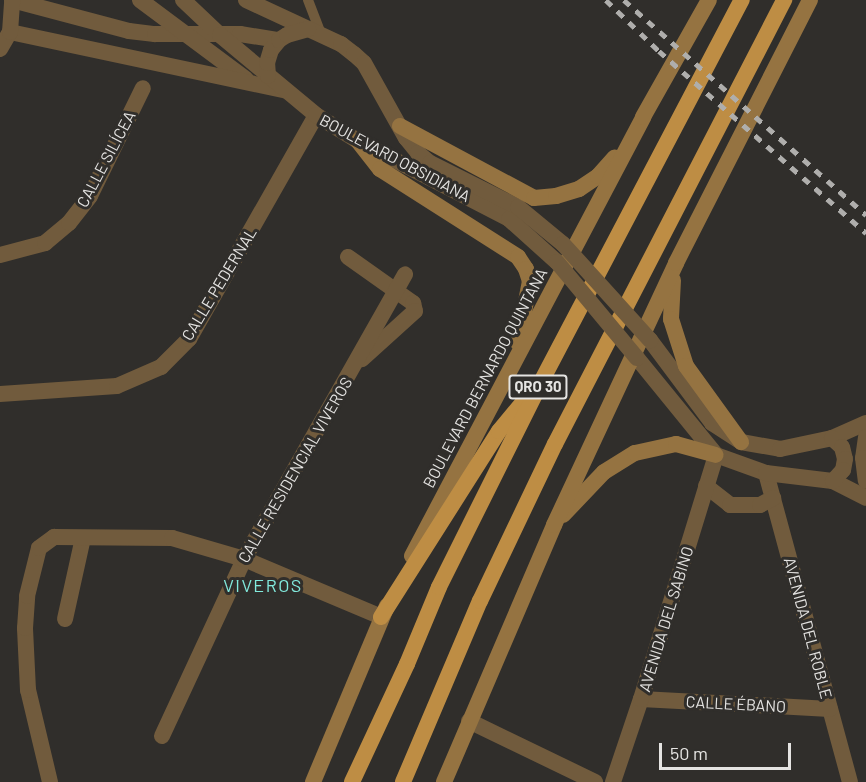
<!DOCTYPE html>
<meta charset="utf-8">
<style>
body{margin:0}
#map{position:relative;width:866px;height:782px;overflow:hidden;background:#302e2b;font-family:Barlow,sans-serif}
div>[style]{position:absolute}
.service>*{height:10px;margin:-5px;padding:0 5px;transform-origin:5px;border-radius:5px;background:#715b3d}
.minor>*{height:16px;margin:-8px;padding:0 8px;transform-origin:8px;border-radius:8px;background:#715b3d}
.tertiary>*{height:16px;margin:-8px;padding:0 8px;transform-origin:8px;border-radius:8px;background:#715b3d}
.secondary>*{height:16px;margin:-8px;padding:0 8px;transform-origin:8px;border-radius:8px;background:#957341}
.trunk>*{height:16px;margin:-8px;padding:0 8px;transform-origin:8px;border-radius:8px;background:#be8d44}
.rail>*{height:4.5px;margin-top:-2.25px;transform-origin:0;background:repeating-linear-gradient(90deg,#afaeac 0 8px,transparent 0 16px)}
.tertiary-bridge>*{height:16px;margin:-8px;padding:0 8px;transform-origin:8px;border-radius:8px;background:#715b3d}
span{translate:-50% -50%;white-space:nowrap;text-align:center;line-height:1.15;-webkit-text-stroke:6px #302e2b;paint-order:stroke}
.shield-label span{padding:2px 4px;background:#302e2b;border:2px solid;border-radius:4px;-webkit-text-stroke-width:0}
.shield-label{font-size:15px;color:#e5e4e2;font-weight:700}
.street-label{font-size:16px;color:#e5e4e2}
.neighbourhood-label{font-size:18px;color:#82eadd;letter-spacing:1.5px}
.scale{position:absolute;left:659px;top:743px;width:132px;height:27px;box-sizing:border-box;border:3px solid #e5e4e2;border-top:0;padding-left:8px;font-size:18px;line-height:21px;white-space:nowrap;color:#e5e4e2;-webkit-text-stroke:4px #302e2b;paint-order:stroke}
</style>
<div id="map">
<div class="service">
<i style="left:308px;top:0;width:39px;rotate:69deg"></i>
</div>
<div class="minor">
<i style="left:12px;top:0;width:121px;rotate:14.8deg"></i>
<i style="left:129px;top:31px;width:26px;rotate:7deg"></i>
<i style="left:155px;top:34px;width:85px"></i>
<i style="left:240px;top:34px;width:39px;rotate:9deg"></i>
<i style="left:140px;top:0;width:132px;rotate:36.7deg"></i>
<i style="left:10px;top:32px;width:280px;rotate:12deg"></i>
<i style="left:0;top:49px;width:20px;rotate:-60deg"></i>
<i style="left:10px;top:32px;width:32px;rotate:-86deg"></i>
<i style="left:0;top:255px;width:47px;rotate:-14.9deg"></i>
<i style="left:45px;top:243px;width:31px;rotate:-40deg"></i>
<i style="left:69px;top:223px;width:34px;rotate:-52deg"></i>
<i style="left:90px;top:196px;width:120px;rotate:-63.9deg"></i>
<i style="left:348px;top:257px;width:80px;rotate:35.3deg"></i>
<i style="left:413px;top:303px;width:8px;rotate:76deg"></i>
<i style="left:415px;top:311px;width:72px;rotate:137.8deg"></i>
<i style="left:0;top:394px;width:117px;rotate:-3.9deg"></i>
<i style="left:117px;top:386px;width:48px;rotate:-23.4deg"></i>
<i style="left:161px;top:367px;width:40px;rotate:-45deg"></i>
<i style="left:189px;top:339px;width:257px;rotate:-60.4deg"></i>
<i style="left:766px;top:473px;width:320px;rotate:74.8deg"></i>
<i style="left:706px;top:486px;width:31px;rotate:38deg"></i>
<i style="left:730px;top:505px;width:30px"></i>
<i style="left:760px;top:505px;width:15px;rotate:-28deg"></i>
<i style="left:65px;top:619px;width:83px;rotate:-77.5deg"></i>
<i style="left:641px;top:699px;width:189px;rotate:3deg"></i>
<i style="left:469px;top:721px;width:140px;rotate:25.8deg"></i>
<i style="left:162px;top:736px;width:195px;rotate:-65.1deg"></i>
<i style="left:244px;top:559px;width:327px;rotate:-60.5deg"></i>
<i style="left:50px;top:782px;width:95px;rotate:-103.4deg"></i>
<i style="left:28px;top:690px;width:62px;rotate:-92.8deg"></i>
<i style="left:25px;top:628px;width:32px;rotate:-86deg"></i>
<i style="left:27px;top:596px;width:49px;rotate:-76deg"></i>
<i style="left:39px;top:548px;width:19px;rotate:-36deg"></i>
<i style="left:54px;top:537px;width:118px;rotate:0.5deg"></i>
<i style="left:172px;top:538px;width:75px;rotate:16.3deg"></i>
<i style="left:244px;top:559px;width:149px;rotate:22.9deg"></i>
<i style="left:613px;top:782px;width:88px;rotate:-71.4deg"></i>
<i style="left:641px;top:699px;width:255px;rotate:-72.9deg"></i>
</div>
<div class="tertiary">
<i style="left:183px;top:0;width:51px;rotate:43.4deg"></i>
<i style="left:220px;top:35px;width:125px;rotate:39.8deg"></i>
<i style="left:316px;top:115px;width:49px;rotate:31.8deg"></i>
<i style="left:358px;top:141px;width:170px;rotate:27.3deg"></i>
<i style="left:509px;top:219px;width:64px;rotate:41.9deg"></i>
<i style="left:246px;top:0;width:105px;rotate:24.9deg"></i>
<i style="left:341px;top:44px;width:16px;rotate:38deg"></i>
<i style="left:354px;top:54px;width:13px;rotate:42deg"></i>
<i style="left:364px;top:63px;width:86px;rotate:60.8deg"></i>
<i style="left:406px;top:138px;width:19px;rotate:51deg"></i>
<i style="left:418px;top:153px;width:16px;rotate:40deg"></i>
<i style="left:430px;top:163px;width:98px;rotate:26.6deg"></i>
<i style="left:518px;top:207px;width:58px;rotate:39.4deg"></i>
<i style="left:268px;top:76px;width:13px;rotate:-94deg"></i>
<i style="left:267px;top:63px;width:14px;rotate:-73deg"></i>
<i style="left:271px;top:50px;width:13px;rotate:-51deg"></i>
<i style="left:279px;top:40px;width:9px;rotate:-32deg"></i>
<i style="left:287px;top:35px;width:22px;rotate:-16deg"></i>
<i style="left:650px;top:340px;width:104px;rotate:53.2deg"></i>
<i style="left:712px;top:423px;width:35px;rotate:33deg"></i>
<i style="left:741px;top:442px;width:40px;rotate:10deg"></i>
<i style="left:780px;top:449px;width:53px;rotate:-11.9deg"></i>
<i style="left:832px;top:438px;width:37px;rotate:-24deg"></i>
<i style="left:637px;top:358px;width:125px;rotate:50.8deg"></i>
<i style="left:716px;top:455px;width:53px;rotate:19.8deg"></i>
<i style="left:766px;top:473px;width:67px;rotate:6.8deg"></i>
<i style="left:833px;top:481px;width:37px;rotate:27deg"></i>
<i style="left:866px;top:437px;width:21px;rotate:98deg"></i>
<i style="left:863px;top:458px;width:23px;rotate:83deg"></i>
<i style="left:832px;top:438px;width:13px;rotate:42deg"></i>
<i style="left:842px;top:447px;width:12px;rotate:76deg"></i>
<i style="left:845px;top:459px;width:11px;rotate:100deg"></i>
<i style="left:843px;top:470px;width:15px;rotate:132deg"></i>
</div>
<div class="secondary">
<i style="left:400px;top:126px;width:152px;rotate:28.2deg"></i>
<i style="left:534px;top:198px;width:22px;rotate:-5deg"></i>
<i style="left:556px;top:196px;width:24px;rotate:-17deg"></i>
<i style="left:579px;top:189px;width:23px;rotate:-34deg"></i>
<i style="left:598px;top:176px;width:25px;rotate:-48deg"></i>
<i style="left:358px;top:141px;width:36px;rotate:52deg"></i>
<i style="left:380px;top:169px;width:164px;rotate:32.5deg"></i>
<i style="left:518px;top:257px;width:14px;rotate:56deg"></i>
<i style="left:526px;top:269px;width:13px;rotate:72deg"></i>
<i style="left:530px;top:281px;width:63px;rotate:101deg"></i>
<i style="left:673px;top:280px;width:39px;rotate:93deg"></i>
<i style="left:671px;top:319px;width:49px;rotate:72.3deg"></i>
<i style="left:686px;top:366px;width:94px;rotate:54.1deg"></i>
<i style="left:563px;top:515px;width:59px;rotate:-46.4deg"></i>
<i style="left:604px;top:472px;width:36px;rotate:-32deg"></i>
<i style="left:635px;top:453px;width:42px;rotate:-12.4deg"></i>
<i style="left:676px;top:444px;width:41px;rotate:15.4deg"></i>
<i style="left:412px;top:556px;width:496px;rotate:-62.2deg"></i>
<i style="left:643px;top:117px;width:134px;rotate:-60.6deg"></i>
<i style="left:313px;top:782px;width:191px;rotate:-67.2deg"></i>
<i style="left:444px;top:782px;width:280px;rotate:-66.8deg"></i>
<i style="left:554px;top:525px;width:289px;rotate:-65deg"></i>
<i style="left:676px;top:263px;width:295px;rotate:-63deg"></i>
</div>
<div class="trunk">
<i style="left:381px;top:617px;width:220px;rotate:-57.6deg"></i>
<i style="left:499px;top:431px;width:47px;rotate:-50.2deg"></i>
<i style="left:352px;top:782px;width:130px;rotate:-65deg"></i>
<i style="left:407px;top:664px;width:83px;rotate:-67.4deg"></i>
<i style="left:439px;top:587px;width:227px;rotate:-63.5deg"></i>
<i style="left:540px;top:384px;width:434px;rotate:-62.3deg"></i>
<i style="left:403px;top:782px;width:197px;rotate:-67deg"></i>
<i style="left:480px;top:601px;width:174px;rotate:-64.5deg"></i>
<i style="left:555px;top:444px;width:500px;rotate:-62.7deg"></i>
</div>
<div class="rail">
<i style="left:606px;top:0;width:74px;rotate:43.9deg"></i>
<i style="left:659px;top:51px;width:276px;rotate:41.3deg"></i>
<i style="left:624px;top:0;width:324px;rotate:41.6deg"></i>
</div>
<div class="tertiary-bridge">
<i style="left:563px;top:244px;width:130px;rotate:47.8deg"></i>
<i style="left:557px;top:262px;width:125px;rotate:50.2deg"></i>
</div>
<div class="shield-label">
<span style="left:538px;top:387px">QRO 30</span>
</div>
<div class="street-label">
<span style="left:395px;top:158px;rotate:28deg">BOULEVARD OBSIDIANA</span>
<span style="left:106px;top:159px;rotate:-62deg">CALLE SILÍCEA</span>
<span style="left:219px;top:284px;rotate:-59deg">CALLE PEDERNAL</span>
<span style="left:485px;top:378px;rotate:-62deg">BOULEVARD BERNARDO QUINTANA</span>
<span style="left:295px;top:470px;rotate:-60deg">CALLE RESIDENCIAL VIVEROS</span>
<span style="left:666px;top:619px;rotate:-73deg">AVENIDA DEL SABINO</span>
<span style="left:808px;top:628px;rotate:75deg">AVENIDA DEL ROBLE</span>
<span style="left:736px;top:704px;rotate:3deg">CALLE ÉBANO</span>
</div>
<div class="neighbourhood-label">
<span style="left:263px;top:585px">VIVEROS</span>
</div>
<div class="scale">50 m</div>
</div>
